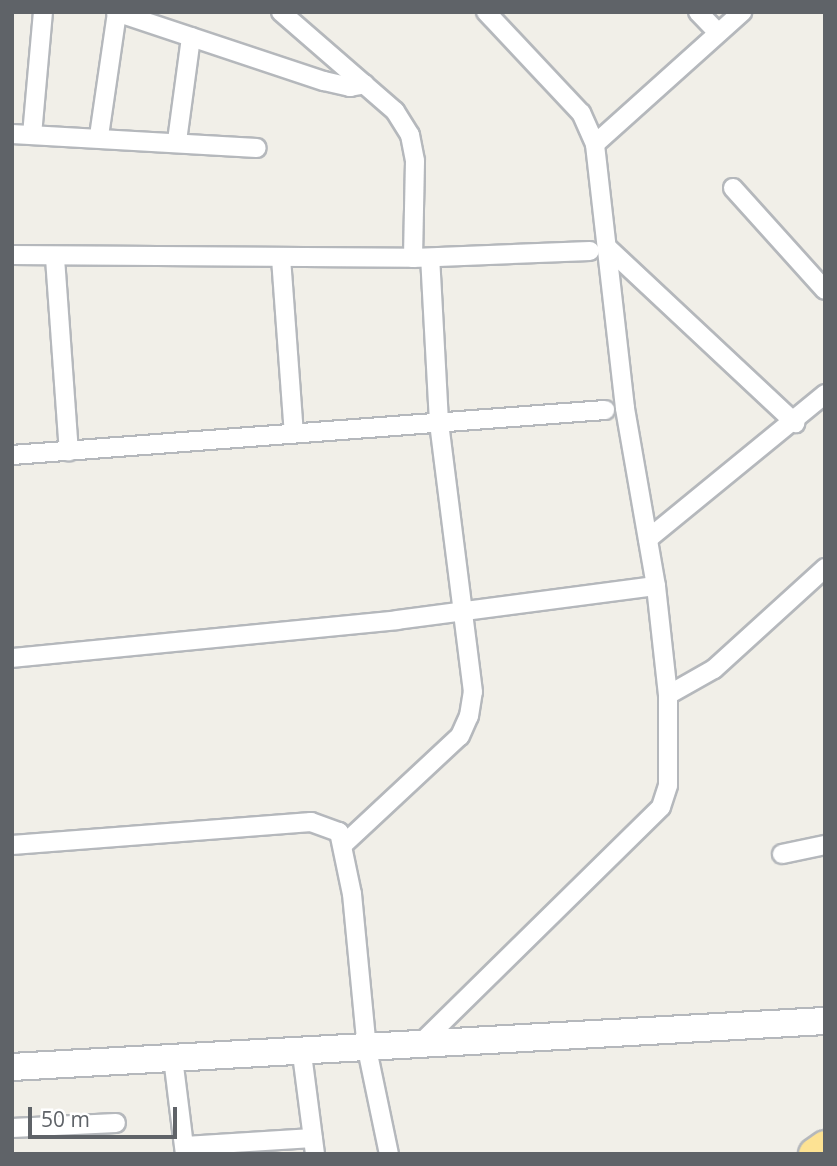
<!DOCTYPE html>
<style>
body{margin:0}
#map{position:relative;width:837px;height:1166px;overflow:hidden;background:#f1efe8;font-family:"Open Sans",sans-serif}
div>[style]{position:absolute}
.roads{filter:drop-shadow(2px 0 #b5b8bc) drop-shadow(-2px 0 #b5b8bc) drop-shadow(0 2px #b5b8bc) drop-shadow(0 -2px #b5b8bc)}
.street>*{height:18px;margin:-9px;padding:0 9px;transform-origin:9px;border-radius:9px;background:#fff}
.secondary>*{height:26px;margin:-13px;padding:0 13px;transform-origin:13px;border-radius:13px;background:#fff}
.highway>*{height:33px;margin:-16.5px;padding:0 16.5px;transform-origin:16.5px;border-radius:16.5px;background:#fde293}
span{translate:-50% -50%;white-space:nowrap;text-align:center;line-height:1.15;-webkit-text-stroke:5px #fff;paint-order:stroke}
.frame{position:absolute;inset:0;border:14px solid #5f6368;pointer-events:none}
.scale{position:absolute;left:28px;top:1107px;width:149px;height:32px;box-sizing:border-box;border:4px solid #5f6368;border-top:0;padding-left:9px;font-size:21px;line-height:24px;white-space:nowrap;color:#5f6368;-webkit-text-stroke:5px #fff;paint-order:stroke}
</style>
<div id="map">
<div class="roads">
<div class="street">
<i style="left:116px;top:12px;width:219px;rotate:18.4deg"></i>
<i style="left:324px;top:81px;width:27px;rotate:13deg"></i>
<i style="left:350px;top:87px;width:15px;rotate:-11deg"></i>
<i style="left:281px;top:12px;width:151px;rotate:41deg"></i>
<i style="left:395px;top:111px;width:28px;rotate:58deg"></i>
<i style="left:410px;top:135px;width:26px;rotate:79deg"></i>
<i style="left:415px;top:161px;width:97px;rotate:91.2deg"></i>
<i style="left:698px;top:12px;width:29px;rotate:46deg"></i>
<i style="left:12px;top:134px;width:245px;rotate:3.3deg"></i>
<i style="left:32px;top:135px;width:123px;rotate:-84.9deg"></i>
<i style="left:99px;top:136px;width:124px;rotate:-81.7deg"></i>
<i style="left:177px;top:141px;width:105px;rotate:-82.3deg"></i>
<i style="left:595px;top:144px;width:198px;rotate:-41.9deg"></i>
<i style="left:733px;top:188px;width:137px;rotate:48deg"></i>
<i style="left:607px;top:247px;width:258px;rotate:43.1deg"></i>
<i style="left:12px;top:255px;width:401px;rotate:0.4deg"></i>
<i style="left:413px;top:258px;width:177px;rotate:-2.3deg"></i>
<i style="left:55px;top:258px;width:194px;rotate:85.9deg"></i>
<i style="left:281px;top:258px;width:175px;rotate:85.8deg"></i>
<i style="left:12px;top:455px;width:595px;rotate:-4.34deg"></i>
<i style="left:648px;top:539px;width:229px;rotate:-39.3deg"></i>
<i style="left:12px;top:658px;width:387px;rotate:-5.6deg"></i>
<i style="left:397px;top:620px;width:261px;rotate:-7.5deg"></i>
<i style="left:668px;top:695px;width:53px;rotate:-29.5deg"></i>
<i style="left:714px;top:669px;width:150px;rotate:-42.3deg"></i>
<i style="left:344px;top:844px;width:158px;rotate:-43deg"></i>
<i style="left:460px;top:736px;width:22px;rotate:-66deg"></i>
<i style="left:469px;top:716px;width:24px;rotate:-81deg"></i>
<i style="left:473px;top:692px;width:272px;rotate:-97.2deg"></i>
<i style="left:439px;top:422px;width:164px;rotate:-93.1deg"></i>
<i style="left:12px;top:845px;width:300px;rotate:-4.4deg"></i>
<i style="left:311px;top:822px;width:30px;rotate:20deg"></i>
<i style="left:339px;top:832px;width:63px;rotate:78.2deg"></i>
<i style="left:352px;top:894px;width:156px;rotate:84.5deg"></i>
<i style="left:367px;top:1049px;width:107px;rotate:78.2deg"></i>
<i style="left:782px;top:854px;width:44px;rotate:-11.8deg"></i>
<i style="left:419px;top:1045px;width:339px;rotate:-44.5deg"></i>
<i style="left:661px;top:807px;width:23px;rotate:-72deg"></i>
<i style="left:668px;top:785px;width:90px;rotate:-90deg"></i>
<i style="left:668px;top:695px;width:110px;rotate:-96.3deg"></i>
<i style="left:656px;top:586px;width:181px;rotate:-99.9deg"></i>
<i style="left:625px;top:408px;width:266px;rotate:-96.5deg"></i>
<i style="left:595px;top:144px;width:34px;rotate:-114deg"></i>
<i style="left:581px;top:113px;width:139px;rotate:-133.2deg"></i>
<i style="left:302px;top:1054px;width:101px;rotate:82.6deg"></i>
<i style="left:173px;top:1058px;width:97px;rotate:82.9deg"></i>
<i style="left:12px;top:1128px;width:104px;rotate:-2.8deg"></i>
<i style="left:185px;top:1146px;width:128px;rotate:-3.6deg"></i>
</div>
<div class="secondary">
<i style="left:12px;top:1067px;width:814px;rotate:-3.24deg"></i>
</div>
<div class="highway">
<i style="left:815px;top:1154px;width:12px;rotate:-35deg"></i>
</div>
</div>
<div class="frame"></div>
<div class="scale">50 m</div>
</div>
